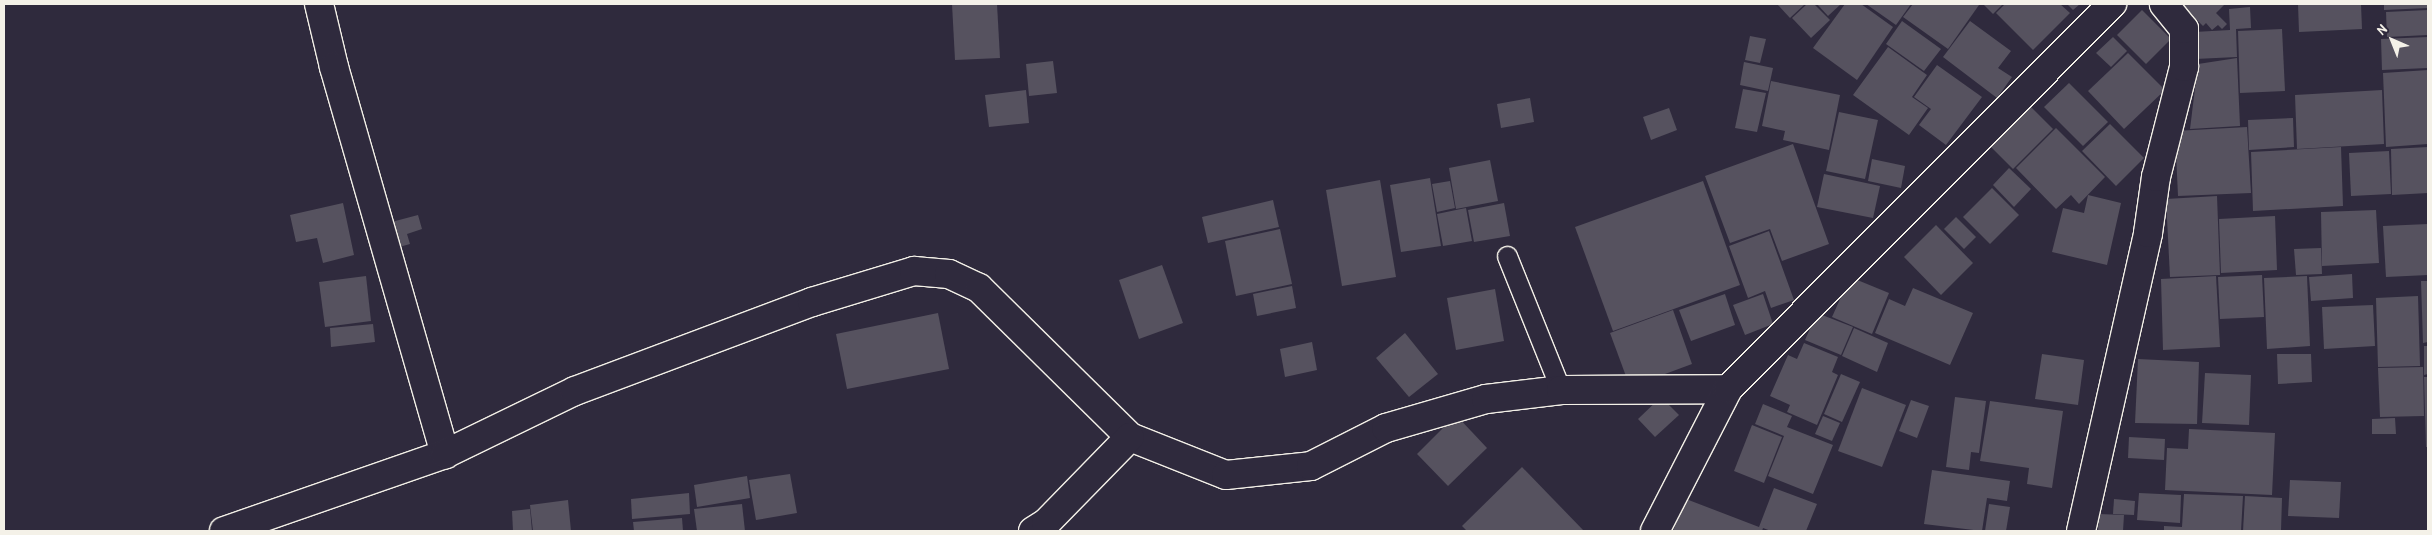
<!DOCTYPE html>
<style>
body{margin:0}
#map{position:relative;width:2432px;height:535px;overflow:hidden;background:#2f2a3d;font-family:"Patrick Hand",sans-serif}
div>[style]{position:absolute}
.building>*{inset:0;background:#56525f}
.roads{filter:drop-shadow(1px 0 #f4f1e8) drop-shadow(-1px 0 #f4f1e8) drop-shadow(0 1px #f4f1e8) drop-shadow(0 -1px #f4f1e8)}
.service>*{height:19px;margin:-9.5px;padding:0 9.5px;transform-origin:9.5px;border-radius:9.5px;background:#2f2a3d}
.minor>*{height:28px;margin:-14px;padding:0 14px;transform-origin:14px;border-radius:14px;background:#2f2a3d}
span{translate:-50% -50%;white-space:nowrap;text-align:center;line-height:1.15;-webkit-text-stroke:5px #2f2a3d;paint-order:stroke}
.frame{position:absolute;inset:0;border:5px solid #f4f1e8;pointer-events:none}
.north{position:absolute;left:2367px;top:15px;width:50px;height:50px;-webkit-text-stroke:4px #2f2a3d;paint-order:stroke;rotate:316deg;font-size:14px;font-weight:700;line-height:20px;text-align:center;color:#f4f1e8}
.north::after{content:'';display:block;margin:auto;width:18px;height:22px;background:#f4f1e8;clip-path:polygon(50% 0,100% 100%,50% 72%,0 100%)}
</style>
<div id="map">
<div class="building">
<i style="clip-path:polygon(952px 4px,997px 4px,1000px 58px,955px 60px)"></i>
<i style="clip-path:polygon(1777px 4px,1805px 4px,1790px 18px)"></i>
<i style="clip-path:polygon(1807px 4px,1814px 4px,1830px 20px,1811px 38px,1792px 18px)"></i>
<i style="clip-path:polygon(1817px 4px,1841px 4px,1828px 16px)"></i>
<i style="clip-path:polygon(1845px 4px,1861px 4px,1893px 27px,1857px 80px,1813px 48px)"></i>
<i style="clip-path:polygon(1866px 4px,1911px 4px,1896px 25px)"></i>
<i style="clip-path:polygon(1913px 4px,1977px 4px,1979px 5px,1948px 49px,1903px 17px)"></i>
<i style="clip-path:polygon(1983px 4px,2003px 4px,1993px 14px)"></i>
<i style="clip-path:polygon(2005px 4px,2060px 4px,2070px 13px,2033px 50px,1996px 13px)"></i>
<i style="clip-path:polygon(2067px 4px,2080px 4px,2073px 10px)"></i>
<i style="clip-path:polygon(2181px 4px,2225px 4px,2216px 13px,2227px 24px,2222px 29px,2218px 25px,2212px 30px,2206px 23px,2203px 26px)"></i>
<i style="clip-path:polygon(2298px 4px,2361px 4px,2362px 29px,2299px 32px)"></i>
<i style="clip-path:polygon(2384px 4px,2428px 4px,2428px 8px,2384px 10px)"></i>
<i style="clip-path:polygon(2250px 7px,2251px 28px,2236px 29px,2237px 57px,2195px 59px,2194px 32px,2230px 30px,2229px 9px)"></i>
<i style="clip-path:polygon(2142px 10px,2171px 39px,2146px 64px,2117px 35px)"></i>
<i style="clip-path:polygon(2428px 10px,2428px 35px,2387px 37px,2386px 12px)"></i>
<i style="clip-path:polygon(1902px 21px,1941px 49px,1924px 71px,1886px 44px)"></i>
<i style="clip-path:polygon(1970px 21px,2011px 51px,1998px 68px,2012px 77px,1997px 98px,1943px 57px)"></i>
<i style="clip-path:polygon(2282px 29px,2285px 91px,2240px 93px,2238px 31px)"></i>
<i style="clip-path:polygon(1750px 36px,1766px 39px,1760px 63px,1745px 60px)"></i>
<i style="clip-path:polygon(2113px 37px,2127px 51px,2111px 67px,2096px 53px)"></i>
<i style="clip-path:polygon(2428px 37px,2428px 68px,2382px 70px,2381px 39px)"></i>
<i style="clip-path:polygon(1888px 47px,1927px 75px,1912px 97px,1928px 108px,1909px 135px,1853px 95px)"></i>
<i style="clip-path:polygon(2128px 53px,2165px 90px,2124px 129px,2088px 91px)"></i>
<i style="clip-path:polygon(2237px 58px,2240px 126px,2190px 129px,2198px 64px)"></i>
<i style="clip-path:polygon(1053px 61px,1057px 93px,1029px 96px,1026px 64px)"></i>
<i style="clip-path:polygon(1744px 62px,1773px 68px,1768px 91px,1740px 85px)"></i>
<i style="clip-path:polygon(1937px 65px,1982px 97px,1946px 145px,1919px 125px,1931px 109px,1914px 97px)"></i>
<i style="clip-path:polygon(2428px 70px,2428px 144px,2386px 147px,2383px 73px)"></i>
<i style="clip-path:polygon(1771px 81px,1840px 95px,1829px 150px,1783px 140px,1785px 131px,1762px 126px)"></i>
<i style="clip-path:polygon(2069px 83px,2108px 122px,2083px 146px,2044px 107px)"></i>
<i style="clip-path:polygon(1743px 89px,1766px 93px,1757px 132px,1735px 128px)"></i>
<i style="clip-path:polygon(1026px 90px,1029px 123px,989px 127px,985px 95px)"></i>
<i style="clip-path:polygon(2382px 90px,2384px 144px,2297px 149px,2295px 95px)"></i>
<i style="clip-path:polygon(1530px 98px,1534px 122px,1501px 128px,1497px 104px)"></i>
<i style="clip-path:polygon(2031px 107px,2053px 129px,2013px 169px,1991px 147px)"></i>
<i style="clip-path:polygon(1669px 108px,1677px 130px,1651px 140px,1643px 117px)"></i>
<i style="clip-path:polygon(1839px 112px,1878px 120px,1865px 179px,1826px 171px)"></i>
<i style="clip-path:polygon(2293px 118px,2294px 147px,2249px 150px,2248px 120px)"></i>
<i style="clip-path:polygon(2110px 124px,2144px 158px,2116px 186px,2082px 151px)"></i>
<i style="clip-path:polygon(2247px 127px,2251px 193px,2178px 196px,2175px 131px)"></i>
<i style="clip-path:polygon(2056px 128px,2105px 177px,2079px 204px,2071px 195px,2056px 209px,2016px 168px)"></i>
<i style="clip-path:polygon(1793px 144px,1829px 244px,1782px 261px,1770px 229px,1730px 243px,1705px 176px)"></i>
<i style="clip-path:polygon(2341px 147px,2343px 206px,2253px 211px,2251px 152px)"></i>
<i style="clip-path:polygon(2428px 147px,2428px 193px,2392px 195px,2391px 149px)"></i>
<i style="clip-path:polygon(2389px 151px,2391px 194px,2351px 196px,2349px 153px)"></i>
<i style="clip-path:polygon(1872px 159px,1905px 166px,1901px 188px,1868px 181px)"></i>
<i style="clip-path:polygon(1490px 160px,1498px 201px,1456px 209px,1449px 168px)"></i>
<i style="clip-path:polygon(2009px 168px,2031px 189px,2014px 207px,1993px 185px)"></i>
<i style="clip-path:polygon(1824px 174px,1880px 186px,1873px 218px,1817px 207px)"></i>
<i style="clip-path:polygon(1430px 178px,1441px 246px,1401px 252px,1390px 185px)"></i>
<i style="clip-path:polygon(1380px 180px,1396px 277px,1342px 286px,1326px 190px)"></i>
<i style="clip-path:polygon(1450px 181px,1455px 208px,1437px 212px,1432px 184px)"></i>
<i style="clip-path:polygon(1703px 181px,1740px 285px,1613px 331px,1575px 227px)"></i>
<i style="clip-path:polygon(1992px 188px,2019px 215px,1990px 244px,1963px 217px)"></i>
<i style="clip-path:polygon(2088px 195px,2121px 203px,2107px 265px,2052px 252px,2063px 208px,2084px 213px)"></i>
<i style="clip-path:polygon(2217px 196px,2220px 275px,2170px 277px,2166px 199px)"></i>
<i style="clip-path:polygon(1273px 200px,1279px 227px,1208px 243px,1202px 217px)"></i>
<i style="clip-path:polygon(343px 203px,354px 255px,323px 263px,317px 238px,296px 242px,290px 215px)"></i>
<i style="clip-path:polygon(1504px 203px,1510px 236px,1474px 242px,1468px 210px)"></i>
<i style="clip-path:polygon(1466px 208px,1472px 241px,1443px 246px,1437px 214px,1456px 210px,1456px 214px,1456px 210px)"></i>
<i style="clip-path:polygon(2376px 210px,2379px 263px,2322px 266px,2321px 212px)"></i>
<i style="clip-path:polygon(418px 215px,422px 229px,407px 234px,410px 244px,392px 249px,384px 224px)"></i>
<i style="clip-path:polygon(2275px 216px,2277px 270px,2221px 273px,2219px 219px)"></i>
<i style="clip-path:polygon(1956px 217px,1976px 237px,1964px 249px,1944px 229px)"></i>
<i style="clip-path:polygon(2428px 224px,2428px 275px,2386px 277px,2383px 226px)"></i>
<i style="clip-path:polygon(1936px 225px,1973px 263px,1941px 295px,1904px 257px)"></i>
<i style="clip-path:polygon(1280px 229px,1292px 284px,1236px 296px,1225px 241px)"></i>
<i style="clip-path:polygon(1769px 231px,1794px 300px,1771px 308px,1765px 291px,1748px 298px,1729px 246px)"></i>
<i style="clip-path:polygon(2321px 248px,2322px 274px,2296px 275px,2294px 249px)"></i>
<i style="clip-path:polygon(1162px 265px,1183px 323px,1139px 339px,1119px 280px)"></i>
<i style="clip-path:polygon(2352px 274px,2353px 298px,2311px 301px,2309px 277px)"></i>
<i style="clip-path:polygon(2262px 275px,2264px 317px,2220px 319px,2218px 277px)"></i>
<i style="clip-path:polygon(366px 276px,371px 321px,325px 327px,319px 282px)"></i>
<i style="clip-path:polygon(2216px 276px,2220px 347px,2163px 350px,2161px 279px)"></i>
<i style="clip-path:polygon(2307px 276px,2310px 346px,2267px 349px,2264px 278px)"></i>
<i style="clip-path:polygon(1850px 277px,1889px 293px,1872px 334px,1832px 317px)"></i>
<i style="clip-path:polygon(2421px 281px,2428px 281px,2428px 342px,2423px 343px)"></i>
<i style="clip-path:polygon(1292px 286px,1296px 308px,1257px 316px,1253px 294px)"></i>
<i style="clip-path:polygon(1913px 288px,1973px 313px,1950px 365px,1875px 333px,1889px 299px,1905px 306px)"></i>
<i style="clip-path:polygon(1495px 289px,1504px 341px,1456px 350px,1447px 298px)"></i>
<i style="clip-path:polygon(1725px 294px,1735px 325px,1691px 341px,1679px 310px)"></i>
<i style="clip-path:polygon(1763px 294px,1773px 324px,1745px 335px,1733px 305px)"></i>
<i style="clip-path:polygon(2418px 296px,2420px 366px,2378px 367px,2376px 298px)"></i>
<i style="clip-path:polygon(2373px 305px,2375px 346px,2324px 349px,2322px 307px)"></i>
<i style="clip-path:polygon(1673px 310px,1692px 364px,1630px 387px,1610px 333px)"></i>
<i style="clip-path:polygon(938px 313px,949px 369px,847px 389px,836px 334px)"></i>
<i style="clip-path:polygon(1817px 313px,1853px 327px,1841px 355px,1805px 340px)"></i>
<i style="clip-path:polygon(373px 324px,375px 342px,331px 347px,330px 328px)"></i>
<i style="clip-path:polygon(1854px 328px,1888px 343px,1877px 372px,1842px 356px)"></i>
<i style="clip-path:polygon(1405px 333px,1438px 374px,1409px 397px,1376px 358px)"></i>
<i style="clip-path:polygon(1312px 342px,1317px 370px,1285px 377px,1280px 349px)"></i>
<i style="clip-path:polygon(1804px 343px,1838px 357px,1832px 372px,1838px 375px,1817px 425px,1787px 412px,1790px 405px,1770px 396px,1788px 355px,1797px 359px)"></i>
<i style="clip-path:polygon(2424px 346px,2428px 346px,2428px 374px,2424px 375px)"></i>
<i style="clip-path:polygon(2042px 354px,2084px 360px,2078px 405px,2035px 399px)"></i>
<i style="clip-path:polygon(2277px 354px,2311px 354px,2312px 382px,2278px 384px)"></i>
<i style="clip-path:polygon(2138px 359px,2199px 362px,2197px 424px,2135px 423px)"></i>
<i style="clip-path:polygon(2423px 367px,2424px 416px,2380px 417px,2378px 368px)"></i>
<i style="clip-path:polygon(2205px 373px,2251px 375px,2249px 425px,2202px 423px)"></i>
<i style="clip-path:polygon(1841px 374px,1860px 382px,1842px 422px,1824px 414px)"></i>
<i style="clip-path:polygon(2424px 377px,2428px 377px,2428px 447px,2426px 447px)"></i>
<i style="clip-path:polygon(1862px 388px,1906px 405px,1882px 467px,1838px 451px)"></i>
<i style="clip-path:polygon(1661px 397px,1679px 415px,1655px 437px,1638px 419px)"></i>
<i style="clip-path:polygon(1955px 397px,1986px 401px,1979px 453px,1971px 452px,1969px 470px,1946px 467px)"></i>
<i style="clip-path:polygon(1911px 400px,1929px 406px,1917px 438px,1899px 431px)"></i>
<i style="clip-path:polygon(1990px 401px,2063px 411px,2052px 488px,2027px 484px,2029px 468px,1980px 461px)"></i>
<i style="clip-path:polygon(1763px 404px,1792px 416px,1787px 427px,1833px 445px,1813px 494px,1768px 476px,1784px 436px,1755px 424px)"></i>
<i style="clip-path:polygon(1456px 415px,1487px 448px,1448px 486px,1417px 454px)"></i>
<i style="clip-path:polygon(1823px 416px,1840px 423px,1832px 441px,1815px 434px)"></i>
<i style="clip-path:polygon(2395px 418px,2396px 434px,2372px 434px,2372px 419px)"></i>
<i style="clip-path:polygon(1752px 425px,1782px 437px,1764px 483px,1734px 471px)"></i>
<i style="clip-path:polygon(2189px 429px,2275px 433px,2272px 495px,2165px 490px,2167px 448px,2188px 449px)"></i>
<i style="clip-path:polygon(2129px 437px,2165px 439px,2164px 460px,2128px 458px)"></i>
<i style="clip-path:polygon(1522px 467px,1584px 531px,1467px 531px,1462px 526px)"></i>
<i style="clip-path:polygon(1932px 470px,2010px 481px,2007px 501px,1987px 498px,1982px 531px,1924px 524px)"></i>
<i style="clip-path:polygon(790px 474px,797px 513px,756px 520px,749px 480px)"></i>
<i style="clip-path:polygon(747px 476px,750px 498px,697px 507px,694px 485px)"></i>
<i style="clip-path:polygon(2290px 480px,2341px 482px,2339px 518px,2288px 516px)"></i>
<i style="clip-path:polygon(1774px 488px,1817px 504px,1806px 531px,1771px 531px,1763px 528px,1762px 531px,1673px 531px,1686px 499px,1759px 527px)"></i>
<i style="clip-path:polygon(689px 493px,690px 514px,632px 519px,631px 499px)"></i>
<i style="clip-path:polygon(2139px 493px,2181px 495px,2180px 523px,2137px 520px)"></i>
<i style="clip-path:polygon(2184px 494px,2243px 496px,2241px 531px,2164px 531px,2164px 526px,2182px 527px)"></i>
<i style="clip-path:polygon(2245px 496px,2282px 498px,2281px 531px,2243px 531px)"></i>
<i style="clip-path:polygon(2114px 499px,2135px 501px,2134px 515px,2113px 514px)"></i>
<i style="clip-path:polygon(568px 500px,571px 531px,533px 531px,530px 505px)"></i>
<i style="clip-path:polygon(742px 504px,745px 531px,697px 531px,694px 509px)"></i>
<i style="clip-path:polygon(1989px 504px,2010px 507px,2006px 531px,1985px 531px)"></i>
<i style="clip-path:polygon(530px 509px,532px 531px,513px 531px,512px 511px)"></i>
<i style="clip-path:polygon(2099px 514px,2124px 515px,2123px 531px,2098px 531px)"></i>
<i style="clip-path:polygon(682px 518px,683px 531px,634px 531px,633px 522px)"></i>
</div>
<div class="roads">
<div class="service">
<i style="left:1507px;top:256px;width:144px;rotate:68.1deg"></i>
</div>
<div class="minor">
<i style="left:319px;top:4px;width:65px;rotate:76.6deg"></i>
<i style="left:334px;top:67px;width:403px;rotate:74deg"></i>
<i style="left:224px;top:531px;width:234px;rotate:-19.2deg"></i>
<i style="left:445px;top:454px;width:144px;rotate:-25.9deg"></i>
<i style="left:575px;top:391px;width:253px;rotate:-20.6deg"></i>
<i style="left:812px;top:302px;width:107px;rotate:-16.9deg"></i>
<i style="left:914px;top:271px;width:35px;rotate:5deg"></i>
<i style="left:949px;top:274px;width:33px;rotate:25deg"></i>
<i style="left:979px;top:288px;width:212px;rotate:44.6deg"></i>
<i style="left:1130px;top:437px;width:103px;rotate:21.6deg"></i>
<i style="left:1226px;top:475px;width:85px;rotate:-6deg"></i>
<i style="left:1311px;top:466px;width:84px;rotate:-26.9deg"></i>
<i style="left:1386px;top:428px;width:104px;rotate:-16.2deg"></i>
<i style="left:1486px;top:399px;width:76px;rotate:-6.8deg"></i>
<i style="left:1561px;top:390px;width:167px;rotate:-0.3deg"></i>
<i style="left:1033px;top:531px;width:15px;rotate:-32deg"></i>
<i style="left:1046px;top:523px;width:120px;rotate:-45.7deg"></i>
<i style="left:1655px;top:531px;width:160px;rotate:-62.8deg"></i>
<i style="left:1728px;top:389px;width:544px;rotate:-45.07deg"></i>
<i style="left:2081px;top:531px;width:305px;rotate:-77.3deg"></i>
<i style="left:2148px;top:233px;width:57px;rotate:-81.9deg"></i>
<i style="left:2156px;top:177px;width:114px;rotate:-75.7deg"></i>
<i style="left:2184px;top:67px;width:38px;rotate:-90deg"></i>
<i style="left:2184px;top:29px;width:32px;rotate:-129deg"></i>
</div>
</div>
<div class="frame"></div>
<div class="north">N</div>
</div>
